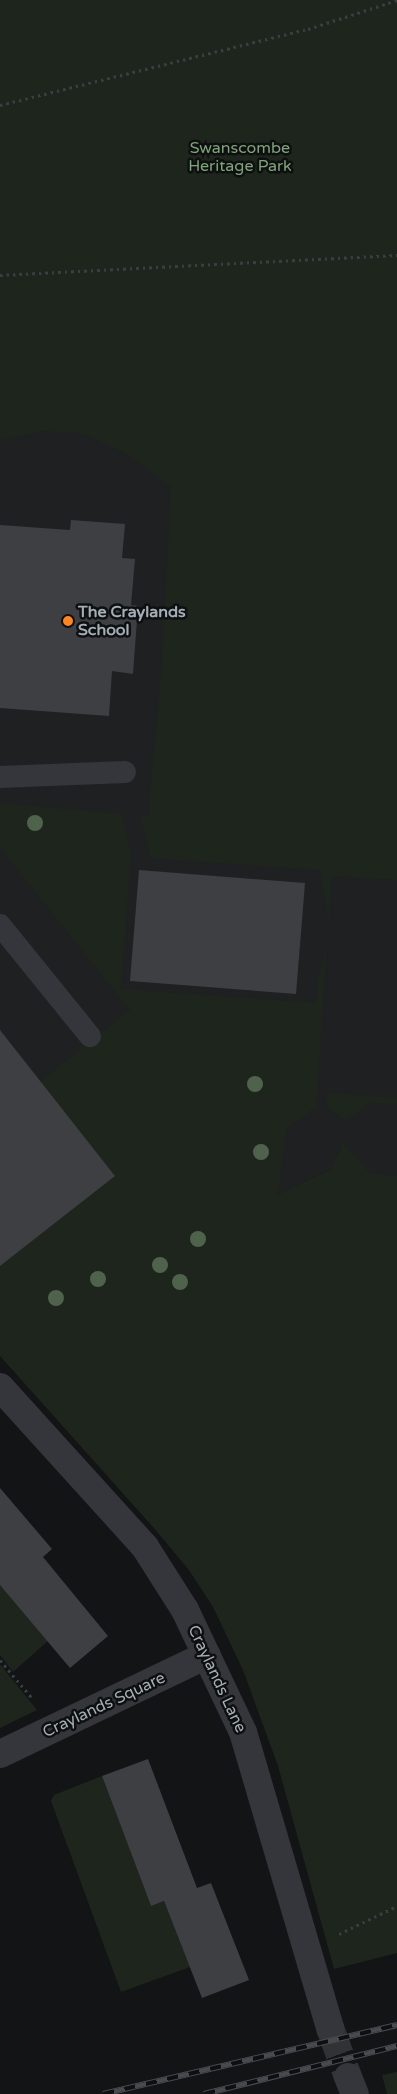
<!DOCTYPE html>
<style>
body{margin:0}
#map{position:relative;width:397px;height:2094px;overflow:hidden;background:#131415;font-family:"Varela Round",sans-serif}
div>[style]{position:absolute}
.built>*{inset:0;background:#1f2022}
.green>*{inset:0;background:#1e251d}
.building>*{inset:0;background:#3d3f43}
.street-tunnel>*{height:28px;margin-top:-14px;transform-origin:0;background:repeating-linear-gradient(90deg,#303335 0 28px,transparent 0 42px)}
.path>*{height:3px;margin-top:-1.5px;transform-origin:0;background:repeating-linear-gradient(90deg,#3a3e42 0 2.5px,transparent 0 6.5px)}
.lane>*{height:22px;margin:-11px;padding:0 11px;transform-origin:11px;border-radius:11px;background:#34363b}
.street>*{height:28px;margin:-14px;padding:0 14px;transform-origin:14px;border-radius:14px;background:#34363b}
.rail>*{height:5.5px;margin-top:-2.75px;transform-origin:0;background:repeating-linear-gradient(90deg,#0e0f10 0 11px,#474b50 0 22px);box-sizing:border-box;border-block:1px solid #474b50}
.trees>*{width:16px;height:16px;margin:-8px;border-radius:50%;background:#4f634c}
.dots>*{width:14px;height:14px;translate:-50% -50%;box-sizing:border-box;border:2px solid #0e0f10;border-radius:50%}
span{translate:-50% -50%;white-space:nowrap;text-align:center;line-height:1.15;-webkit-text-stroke:5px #0e0f10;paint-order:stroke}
.park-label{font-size:16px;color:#80a479}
.poi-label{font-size:16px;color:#a4aeb7;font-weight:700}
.left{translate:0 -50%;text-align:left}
.street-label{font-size:16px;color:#a4aeb7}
</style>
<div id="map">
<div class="built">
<i style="clip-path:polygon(0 310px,397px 375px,397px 1204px,331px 1169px,278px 1194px,0 1291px)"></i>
</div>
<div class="green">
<i style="clip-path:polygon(0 0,397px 0,397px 880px,332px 876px,329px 924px,320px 870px,150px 858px,141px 816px,148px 816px,162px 663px,171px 487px,129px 455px,82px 433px,40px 431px,0 440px)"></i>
<i style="clip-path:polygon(0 803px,122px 814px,131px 855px,121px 989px,316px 1003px,318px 977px,327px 945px,316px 1107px,286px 1129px,278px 1194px,331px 1169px,343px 1143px,371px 1174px,397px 1176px,397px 1953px,334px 1969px,278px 1766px,243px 1670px,213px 1607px,189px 1570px,153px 1527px,0 1356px,0 1263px,2px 1264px,115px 1176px,40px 1082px,130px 1010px,0 848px)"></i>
<i style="clip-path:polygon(327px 1093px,397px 1098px,397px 1105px,371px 1102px,346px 1120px,327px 1108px)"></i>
<i style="clip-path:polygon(0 1566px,48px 1641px,13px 1672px,0 1655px)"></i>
<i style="clip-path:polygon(0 1664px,37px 1710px,0 1728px)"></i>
<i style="clip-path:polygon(102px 1776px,151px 1906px,164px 1901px,190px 1967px,121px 1992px,51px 1801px,54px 1795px)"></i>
<i style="clip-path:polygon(397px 2072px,397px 2094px,387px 2094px,382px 2075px)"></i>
</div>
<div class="building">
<i style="clip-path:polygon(71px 520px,125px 524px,122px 558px,135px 559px,131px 605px,138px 606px,133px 674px,112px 671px,109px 716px,0 708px,0 525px,70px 530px)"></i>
<i style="clip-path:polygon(139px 870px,305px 883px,296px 994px,130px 981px)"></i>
<i style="clip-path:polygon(0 1030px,115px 1176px,0 1266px)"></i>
<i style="clip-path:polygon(0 1488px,52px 1549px,43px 1557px,108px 1636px,70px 1668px,0 1585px)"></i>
<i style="clip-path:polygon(148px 1759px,197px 1888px,211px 1883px,249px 1980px,202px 1998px,164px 1901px,151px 1906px,102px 1776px)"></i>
</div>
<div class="street-tunnel">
<i style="left:330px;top:2028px;width:52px;rotate:69.8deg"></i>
</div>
<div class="path">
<i style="left:0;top:105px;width:317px;rotate:-13.9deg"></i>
<i style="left:308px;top:29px;width:94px;rotate:-18deg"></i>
<i style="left:0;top:275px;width:398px;rotate:-2.9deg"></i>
<i style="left:0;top:1660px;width:51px;rotate:49.8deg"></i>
<i style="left:339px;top:1934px;width:64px;rotate:-25.8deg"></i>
</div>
<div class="lane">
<i style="left:0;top:777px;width:125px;rotate:-2.3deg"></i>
<i style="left:0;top:925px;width:143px;rotate:51deg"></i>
</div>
<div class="street">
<i style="left:0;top:1387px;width:216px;rotate:47.8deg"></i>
<i style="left:145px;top:1547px;width:75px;rotate:57.6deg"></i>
<i style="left:185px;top:1610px;width:135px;rotate:64.6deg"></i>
<i style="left:243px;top:1732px;width:309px;rotate:73.6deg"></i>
<i style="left:0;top:1754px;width:229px;rotate:-25.6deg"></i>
<i style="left:348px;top:2077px;width:18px;rotate:68deg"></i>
</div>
<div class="rail">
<i style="left:103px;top:2094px;width:302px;rotate:-13.2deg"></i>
<i style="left:204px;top:2094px;width:199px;rotate:-14deg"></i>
</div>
<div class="trees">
<i style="left:35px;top:823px"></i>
<i style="left:255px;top:1084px"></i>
<i style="left:261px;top:1152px"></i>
<i style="left:198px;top:1239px"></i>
<i style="left:160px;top:1265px"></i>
<i style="left:98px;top:1279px"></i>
<i style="left:180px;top:1282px"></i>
<i style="left:56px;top:1298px"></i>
</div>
<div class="dots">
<i style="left:68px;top:621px;background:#ff8521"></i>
</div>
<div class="park-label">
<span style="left:240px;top:157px">Swanscombe<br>Heritage Park</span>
</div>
<div class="poi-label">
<span class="left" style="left:78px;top:621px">The Craylands<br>School</span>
</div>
<div class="street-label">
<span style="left:217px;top:1679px;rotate:65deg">Craylands Lane</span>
<span style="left:104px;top:1705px;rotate:-25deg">Craylands Square</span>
</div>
</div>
